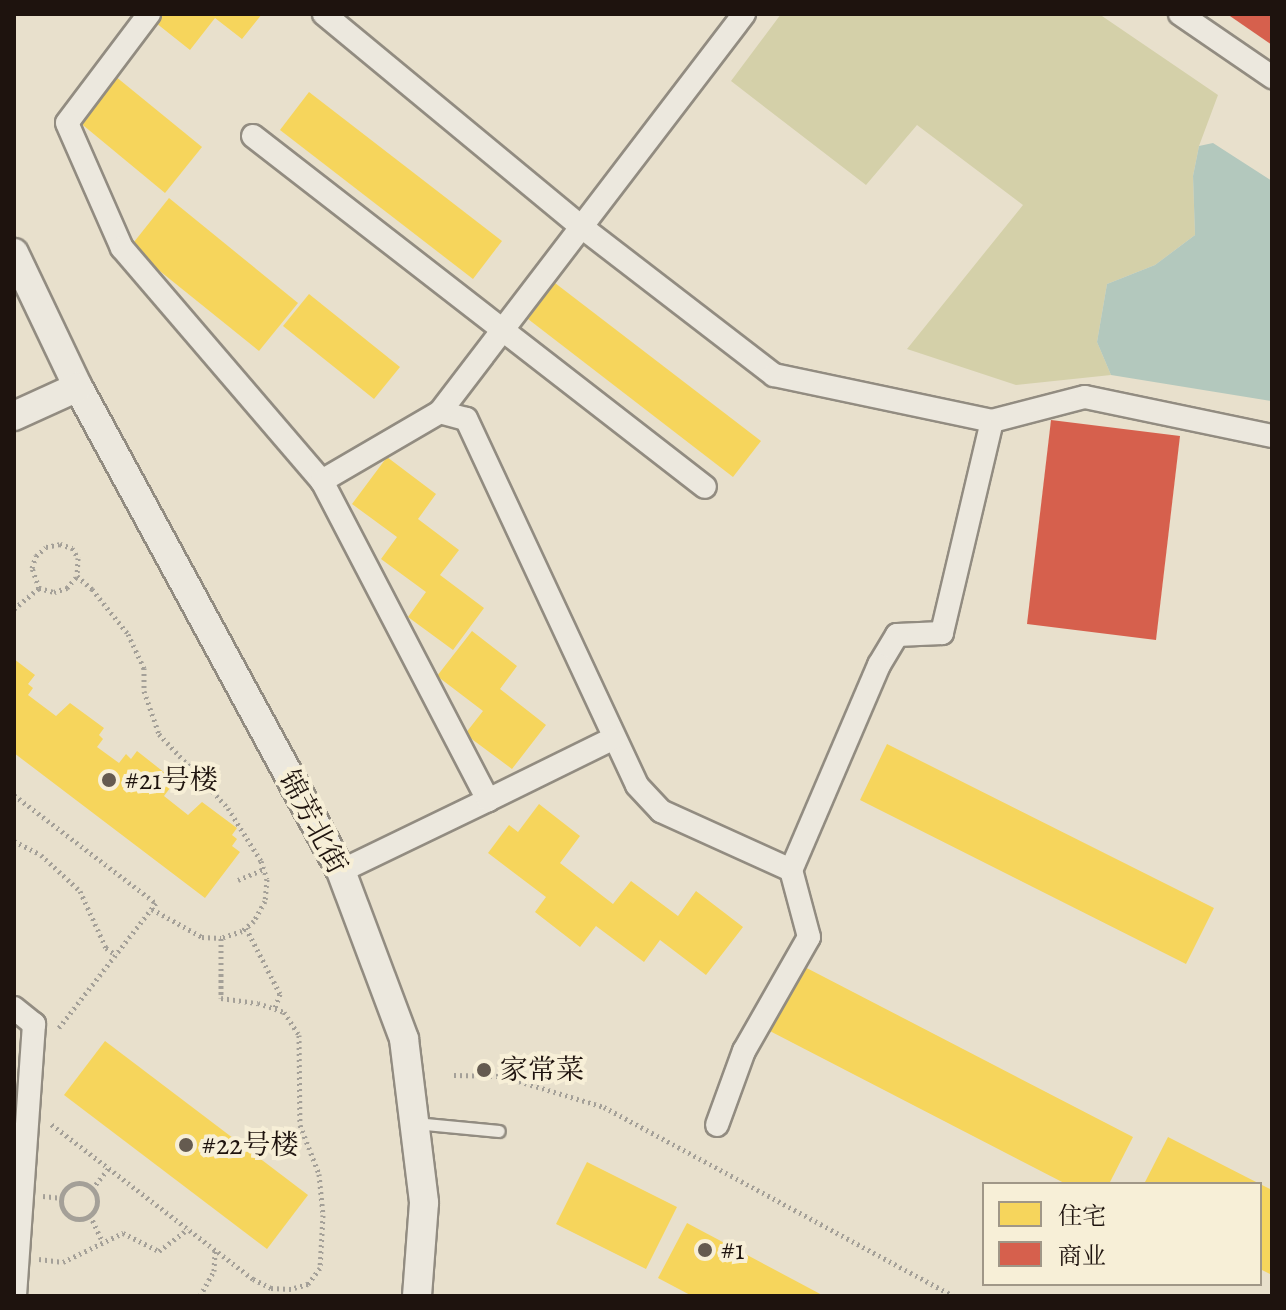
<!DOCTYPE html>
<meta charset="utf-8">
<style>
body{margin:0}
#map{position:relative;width:1286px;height:1310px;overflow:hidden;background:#e8e0cc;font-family:Alegreya,"Noto Serif SC",serif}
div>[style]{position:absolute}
.green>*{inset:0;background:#d4d0a9}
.water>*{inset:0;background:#b3c8bd}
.homes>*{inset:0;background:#f6d55c}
.shops>*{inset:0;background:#d6604d}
.path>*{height:5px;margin-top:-2.5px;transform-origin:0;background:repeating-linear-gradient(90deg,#a4a098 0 2px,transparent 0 6px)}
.path>.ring{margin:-2.5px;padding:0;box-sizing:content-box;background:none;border:5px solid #a4a098;border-radius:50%}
.roads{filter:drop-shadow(2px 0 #928c81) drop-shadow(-2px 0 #928c81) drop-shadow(0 2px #928c81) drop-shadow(0 -2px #928c81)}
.service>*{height:11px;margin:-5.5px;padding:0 5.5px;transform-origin:5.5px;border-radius:5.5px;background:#ece8de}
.minor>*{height:22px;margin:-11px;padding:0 11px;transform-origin:11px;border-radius:11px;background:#ece8de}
.tertiary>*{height:28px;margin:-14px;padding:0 14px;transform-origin:14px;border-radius:14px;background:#ece8de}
.dots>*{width:22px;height:22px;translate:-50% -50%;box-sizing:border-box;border:4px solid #f7efd7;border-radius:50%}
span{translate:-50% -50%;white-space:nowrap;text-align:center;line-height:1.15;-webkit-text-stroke:8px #f7efd7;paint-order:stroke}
.poi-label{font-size:28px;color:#1e130e}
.left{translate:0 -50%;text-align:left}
.street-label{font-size:28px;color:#1e130e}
.frame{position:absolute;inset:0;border:16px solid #1e130e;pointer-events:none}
.legend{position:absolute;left:982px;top:1182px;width:280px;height:104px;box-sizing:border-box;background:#f7efd7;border:2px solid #a09787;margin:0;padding:10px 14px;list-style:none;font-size:24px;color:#1e130e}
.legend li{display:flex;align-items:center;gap:16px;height:40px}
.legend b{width:40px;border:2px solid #a09787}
</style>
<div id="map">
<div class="green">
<i style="clip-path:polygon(781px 14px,1099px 14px,1218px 95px,1199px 146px,1193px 176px,1195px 235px,1155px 265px,1107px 284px,1097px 342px,1111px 375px,1016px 385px,907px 349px,1023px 205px,917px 125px,866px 185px,731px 81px)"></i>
</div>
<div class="water">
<i style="clip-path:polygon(1213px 143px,1272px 181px,1271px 401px,1111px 375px,1097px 342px,1107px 284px,1155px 265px,1195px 235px,1193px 176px,1199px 146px)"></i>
</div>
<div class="homes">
<i style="clip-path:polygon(155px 14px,262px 14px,242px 39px,215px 18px,190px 50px,151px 19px)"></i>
<i style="clip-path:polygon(115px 76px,202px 147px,165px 193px,78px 121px)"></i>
<i style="clip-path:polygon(309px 92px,502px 241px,473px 279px,280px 130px)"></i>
<i style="clip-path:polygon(169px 198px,298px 303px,259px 351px,130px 247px)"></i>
<i style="clip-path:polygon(555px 283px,761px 441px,733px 477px,528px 319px)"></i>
<i style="clip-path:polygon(309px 294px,400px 367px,374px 399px,283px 326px)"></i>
<i style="clip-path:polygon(387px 457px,436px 494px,418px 519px,459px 550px,440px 575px,484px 608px,453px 650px,408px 617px,426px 592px,381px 559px,397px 537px,352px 504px)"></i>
<i style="clip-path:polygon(472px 631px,517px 666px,500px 689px,546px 725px,512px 769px,465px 734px,483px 711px,437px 676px)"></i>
<i style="clip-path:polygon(14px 659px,35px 675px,28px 684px,33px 688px,28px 695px,56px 716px,70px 703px,104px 728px,99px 735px,103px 739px,97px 747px,119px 763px,126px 754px,131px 759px,137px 751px,170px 777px,165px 784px,170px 788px,164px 796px,188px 815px,202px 802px,237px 828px,232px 835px,237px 839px,232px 846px,240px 852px,205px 898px,14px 753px)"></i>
<i style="clip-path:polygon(887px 744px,1214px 908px,1186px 964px,860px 800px)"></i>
<i style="clip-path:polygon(539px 804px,580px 836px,560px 863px,613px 904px,631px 881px,678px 916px,696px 891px,743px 927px,706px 975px,660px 940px,644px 962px,596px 926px,580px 947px,535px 912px,546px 897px,488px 853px,509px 825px,518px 832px)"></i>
<i style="clip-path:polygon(797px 963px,1133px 1137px,1109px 1184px,1066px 1184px,764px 1028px)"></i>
<i style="clip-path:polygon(105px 1041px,308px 1195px,267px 1249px,64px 1095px)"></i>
<i style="clip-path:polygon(1168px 1137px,1260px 1184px,1144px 1184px)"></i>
<i style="clip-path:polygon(587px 1162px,677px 1207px,646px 1269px,556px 1224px)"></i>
<i style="clip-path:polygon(1260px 1184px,1272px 1190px,1272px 1275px,1260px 1269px)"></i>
<i style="clip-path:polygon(687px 1223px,824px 1296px,692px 1296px,658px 1278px)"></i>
</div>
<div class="shops">
<i style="clip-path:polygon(1227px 14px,1272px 14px,1272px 45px)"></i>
<i style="clip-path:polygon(1051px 420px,1180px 436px,1156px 640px,1027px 624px)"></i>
</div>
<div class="path">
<i style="left:39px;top:588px;width:21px;rotate:-109deg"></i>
<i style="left:32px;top:568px;width:13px;rotate:-72deg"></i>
<i style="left:36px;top:556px;width:13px;rotate:-42deg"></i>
<i style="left:46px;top:547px;width:14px;rotate:-12deg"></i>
<i style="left:60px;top:544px;width:13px;rotate:18deg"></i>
<i style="left:72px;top:548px;width:12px;rotate:59deg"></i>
<i style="left:78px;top:558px;width:18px;rotate:93deg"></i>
<i style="left:14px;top:609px;width:33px;rotate:-40deg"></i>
<i style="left:39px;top:588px;width:16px;rotate:15deg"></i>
<i style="left:54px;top:592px;width:14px;rotate:-17deg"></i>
<i style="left:67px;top:588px;width:16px;rotate:-50deg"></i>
<i style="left:77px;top:576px;width:20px;rotate:41deg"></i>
<i style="left:92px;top:589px;width:58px;rotate:51.3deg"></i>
<i style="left:128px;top:634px;width:38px;rotate:65deg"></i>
<i style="left:144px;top:668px;width:23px;rotate:90deg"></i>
<i style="left:144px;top:691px;width:46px;rotate:70.8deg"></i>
<i style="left:159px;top:734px;width:101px;rotate:47deg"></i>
<i style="left:228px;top:808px;width:62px;rotate:58.1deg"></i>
<i style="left:261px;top:861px;width:19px;rotate:72deg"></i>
<i style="left:267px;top:879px;width:22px;rotate:95deg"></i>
<i style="left:265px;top:901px;width:23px;rotate:119deg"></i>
<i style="left:254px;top:921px;width:16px;rotate:140deg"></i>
<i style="left:242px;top:931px;width:22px;rotate:162deg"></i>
<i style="left:221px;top:938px;width:60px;rotate:90deg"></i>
<i style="left:221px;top:998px;width:37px;rotate:8deg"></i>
<i style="left:258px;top:1003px;width:28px;rotate:19deg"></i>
<i style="left:284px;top:1012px;width:27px;rotate:57deg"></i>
<i style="left:299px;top:1035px;width:90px;rotate:89.4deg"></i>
<i style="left:300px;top:1125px;width:53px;rotate:68.8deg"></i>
<i style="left:319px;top:1174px;width:41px;rotate:84.4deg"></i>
<i style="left:323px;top:1215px;width:53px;rotate:93.2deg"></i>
<i style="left:320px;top:1268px;width:20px;rotate:127deg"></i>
<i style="left:308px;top:1284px;width:18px;rotate:164deg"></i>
<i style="left:291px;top:1289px;width:20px;rotate:-177deg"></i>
<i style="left:271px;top:1288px;width:20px;rotate:-153deg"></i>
<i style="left:253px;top:1279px;width:255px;rotate:-142.5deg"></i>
<i style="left:14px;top:795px;width:178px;rotate:37.3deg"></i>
<i style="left:156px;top:903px;width:160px;rotate:127.9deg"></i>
<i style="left:14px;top:841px;width:30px;rotate:27deg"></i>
<i style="left:41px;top:855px;width:53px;rotate:42.7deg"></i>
<i style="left:80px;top:891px;width:63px;rotate:65.5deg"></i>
<i style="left:106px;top:948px;width:12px;rotate:35deg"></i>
<i style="left:238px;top:880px;width:28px;rotate:-23deg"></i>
<i style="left:152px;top:909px;width:57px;rotate:29.2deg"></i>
<i style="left:202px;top:937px;width:19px;rotate:3deg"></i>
<i style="left:246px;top:928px;width:74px;rotate:62.7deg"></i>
<i style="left:280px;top:994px;width:15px;rotate:110deg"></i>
<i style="left:454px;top:1075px;width:48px;rotate:1.2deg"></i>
<i style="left:502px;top:1076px;width:107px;rotate:16.9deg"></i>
<i style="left:604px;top:1107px;width:398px;rotate:28.4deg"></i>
<i class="ring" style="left:61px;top:1183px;width:31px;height:31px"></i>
<i style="left:92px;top:1189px;width:27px;rotate:-51deg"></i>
<i style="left:43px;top:1196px;width:19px;rotate:6deg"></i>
<i style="left:90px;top:1215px;width:29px;rotate:65deg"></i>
<i style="left:39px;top:1259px;width:24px;rotate:7deg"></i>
<i style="left:63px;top:1262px;width:67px;rotate:-25.8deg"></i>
<i style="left:123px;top:1233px;width:40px;rotate:26.6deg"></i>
<i style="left:159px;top:1251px;width:36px;rotate:-37deg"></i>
<i style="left:200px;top:1296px;width:29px;rotate:-61deg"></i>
<i style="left:214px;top:1271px;width:21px;rotate:-87deg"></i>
</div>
<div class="roads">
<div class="service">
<i style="left:415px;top:1123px;width:84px;rotate:5.4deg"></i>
</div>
<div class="minor">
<i style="left:149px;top:14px;width:136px;rotate:127deg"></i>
<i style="left:67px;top:123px;width:137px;rotate:66.3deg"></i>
<i style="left:122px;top:248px;width:307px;rotate:49.4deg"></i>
<i style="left:324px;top:14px;width:336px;rotate:39.6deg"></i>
<i style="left:583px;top:228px;width:241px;rotate:37.6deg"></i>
<i style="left:774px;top:375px;width:223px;rotate:11.9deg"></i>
<i style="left:992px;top:421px;width:218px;rotate:103.3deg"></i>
<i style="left:942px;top:633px;width:45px;rotate:177.5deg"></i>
<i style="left:897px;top:635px;width:35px;rotate:121deg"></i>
<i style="left:879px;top:665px;width:223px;rotate:113.2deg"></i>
<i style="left:791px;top:870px;width:143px;rotate:-155.6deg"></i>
<i style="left:661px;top:811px;width:35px;rotate:-133deg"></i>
<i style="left:637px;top:785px;width:404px;rotate:-115deg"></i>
<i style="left:466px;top:419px;width:27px;rotate:-165deg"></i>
<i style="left:440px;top:412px;width:137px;rotate:149.7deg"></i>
<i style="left:322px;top:481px;width:360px;rotate:62.5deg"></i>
<i style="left:488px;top:800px;width:163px;rotate:154.2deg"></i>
<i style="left:1180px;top:14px;width:112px;rotate:34.4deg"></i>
<i style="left:253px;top:136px;width:572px;rotate:37.83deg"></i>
<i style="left:440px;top:412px;width:501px;rotate:-52.63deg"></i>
<i style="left:992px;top:421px;width:96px;rotate:-14.5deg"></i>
<i style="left:1085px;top:397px;width:191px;rotate:11.8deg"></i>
<i style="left:488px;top:800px;width:140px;rotate:-26.2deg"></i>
<i style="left:14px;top:1008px;width:26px;rotate:39deg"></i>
<i style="left:34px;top:1024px;width:273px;rotate:94deg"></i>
<i style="left:717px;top:1125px;width:79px;rotate:-70deg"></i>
<i style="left:744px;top:1051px;width:131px;rotate:-60.3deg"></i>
<i style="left:809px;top:937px;width:69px;rotate:-105deg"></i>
</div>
<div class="tertiary">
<i style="left:14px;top:253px;width:148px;rotate:64.5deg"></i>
<i style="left:78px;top:387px;width:551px;rotate:61.48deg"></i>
<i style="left:341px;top:871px;width:179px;rotate:69.4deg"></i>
<i style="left:404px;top:1039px;width:165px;rotate:83deg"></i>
<i style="left:424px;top:1203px;width:93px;rotate:94.3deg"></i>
<i style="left:14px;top:416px;width:70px;rotate:-24.4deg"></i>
</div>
</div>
<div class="dots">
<i style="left:109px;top:780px;background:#655b50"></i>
<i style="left:484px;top:1070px;background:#655b50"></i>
<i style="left:186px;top:1145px;background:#655b50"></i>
<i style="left:705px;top:1250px;background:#655b50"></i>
</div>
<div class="poi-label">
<span class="left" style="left:125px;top:780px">#21号楼</span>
<span class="left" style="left:500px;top:1070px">家常菜</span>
<span class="left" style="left:202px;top:1145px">#22号楼</span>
<span class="left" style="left:721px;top:1250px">#1</span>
</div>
<div class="street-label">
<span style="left:313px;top:822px;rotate:62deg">锦芳北街</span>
</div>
<div class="frame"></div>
<ul class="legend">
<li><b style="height:22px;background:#f6d55c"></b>住宅</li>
<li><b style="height:22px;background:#d6604d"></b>商业</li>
</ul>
</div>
